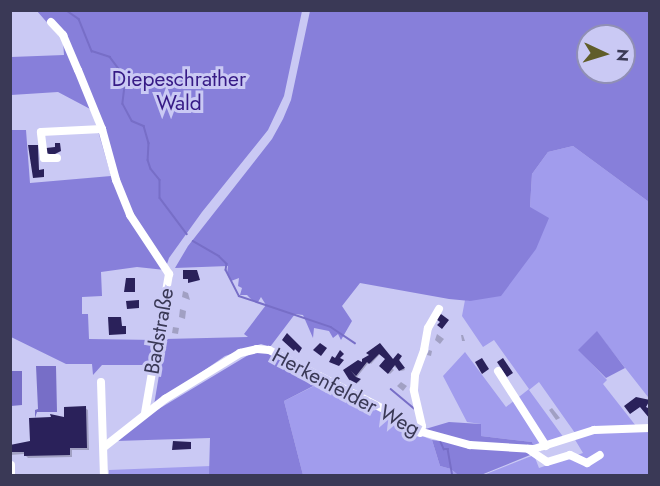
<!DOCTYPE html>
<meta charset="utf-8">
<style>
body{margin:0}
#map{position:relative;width:660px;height:486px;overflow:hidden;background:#cac9f4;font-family:Jost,sans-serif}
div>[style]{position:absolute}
.green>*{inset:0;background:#a19ced}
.forest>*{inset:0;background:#877fda}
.water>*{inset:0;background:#776ec7}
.shadow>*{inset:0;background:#0003}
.stream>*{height:1.5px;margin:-0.75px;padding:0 0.75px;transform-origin:0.75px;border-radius:0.75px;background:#776ec7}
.building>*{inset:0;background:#2a215a}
.minor>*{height:8px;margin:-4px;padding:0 4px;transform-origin:4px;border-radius:4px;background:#fff}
span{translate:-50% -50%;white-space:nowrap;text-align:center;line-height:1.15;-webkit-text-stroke:6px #cac9f4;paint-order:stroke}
.park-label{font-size:21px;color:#371b86}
.street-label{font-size:21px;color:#3a3956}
.frame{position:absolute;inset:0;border:12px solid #3a3956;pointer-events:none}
.north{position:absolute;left:576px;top:24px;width:60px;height:60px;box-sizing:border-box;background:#cac9f4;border:2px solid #908fb5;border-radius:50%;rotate:94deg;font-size:16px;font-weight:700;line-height:24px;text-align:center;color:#3a3956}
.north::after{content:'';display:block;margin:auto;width:21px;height:27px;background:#605d29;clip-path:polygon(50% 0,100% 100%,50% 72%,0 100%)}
</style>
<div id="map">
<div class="green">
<i style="clip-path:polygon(573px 146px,649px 202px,649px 396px,648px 397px,597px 332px,579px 350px,607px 380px,603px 384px,636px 426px,575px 433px,539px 382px,529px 390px,564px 438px,534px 447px,532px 442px,481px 436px,481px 424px,467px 422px,443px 376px,465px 352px,506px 407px,529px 389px,494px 340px,483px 347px,462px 316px,465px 300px,470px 301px,530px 207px,532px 174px,548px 152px)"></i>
<i style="clip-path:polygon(322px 382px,390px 417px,412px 432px,432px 440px,440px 466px,451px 469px,458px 475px,303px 475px,284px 401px)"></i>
<i style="clip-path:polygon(649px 429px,649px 475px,481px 476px,534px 455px,539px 468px,583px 453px,574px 438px,582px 435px)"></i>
<i style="clip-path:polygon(211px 466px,209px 476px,109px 475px,109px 470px)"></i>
</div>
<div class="forest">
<i style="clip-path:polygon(37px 11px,302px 11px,284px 96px,268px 130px,202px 212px,169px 258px,165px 270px,137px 267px,101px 272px,102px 296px,82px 297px,82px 314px,88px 314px,89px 339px,155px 340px,151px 365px,102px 365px,93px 375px,92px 364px,66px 364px,11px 337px,11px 130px,26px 130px,30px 183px,111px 176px,92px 110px,58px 92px,11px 95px,11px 57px,64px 55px,63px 41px)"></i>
<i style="clip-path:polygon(evenodd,310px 11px,649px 11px,649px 202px,573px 146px,548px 152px,532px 174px,530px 207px,549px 218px,536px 249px,501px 296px,470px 301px,449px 299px,360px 283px,342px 306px,352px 321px,341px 340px,338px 334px,333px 338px,329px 331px,314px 328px,313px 338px,303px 315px,295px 314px,270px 347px,261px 344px,225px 356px,154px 405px,165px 339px,248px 337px,244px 334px,266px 305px,261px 297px,258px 302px,253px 301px,247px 295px,240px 295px,242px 288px,238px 286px,239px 278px,231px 281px,227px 274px,228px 266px,175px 268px,188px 246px,272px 139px,283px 119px,291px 100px,310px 11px,588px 36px,624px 36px,624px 72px,588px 72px,588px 36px)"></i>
<i style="clip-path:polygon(597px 331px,625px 368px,606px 378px,578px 350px)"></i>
<i style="clip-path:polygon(255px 351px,265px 351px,321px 382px,284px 401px,303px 475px,209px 475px,210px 438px,116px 441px,152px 413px)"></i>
<i style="clip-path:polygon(449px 422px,481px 424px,481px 436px,532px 442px,534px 447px,471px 443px,422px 430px)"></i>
<i style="clip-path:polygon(432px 440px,448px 442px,545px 449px,481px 475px,458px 475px,451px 469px,440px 466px)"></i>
</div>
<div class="water">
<i style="clip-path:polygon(36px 366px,56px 366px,57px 412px,37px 412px,35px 418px,35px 410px,38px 409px)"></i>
<i style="clip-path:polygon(11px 371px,22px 371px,22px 405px,11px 406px)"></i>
</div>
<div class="shadow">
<i style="clip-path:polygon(183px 291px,188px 293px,190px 300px,182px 297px)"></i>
<i style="clip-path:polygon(180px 309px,186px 311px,185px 319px,179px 317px)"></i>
<i style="clip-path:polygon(173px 327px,179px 328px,178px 334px,172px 333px)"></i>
<i style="clip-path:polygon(437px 334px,444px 339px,440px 344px,435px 340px)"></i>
<i style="clip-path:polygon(461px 335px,463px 335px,465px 341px,462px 341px)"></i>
<i style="clip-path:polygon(380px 346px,394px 361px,398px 355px,401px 357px,399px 362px,405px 370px,401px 371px,392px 365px,390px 367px,394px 370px,390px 374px,381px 366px,387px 359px,380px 354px,371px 364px,369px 362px,357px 377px,360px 381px,355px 385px,345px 370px,362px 364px)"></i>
<i style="clip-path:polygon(429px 350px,432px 351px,431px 356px,427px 355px)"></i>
<i style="clip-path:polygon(401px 382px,407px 386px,403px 391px,397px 386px)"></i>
<i style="clip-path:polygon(85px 408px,88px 410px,89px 450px,72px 450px,72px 457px,28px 458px,24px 454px,10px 455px,10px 447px,31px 443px)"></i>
<i style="clip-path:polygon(552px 408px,560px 418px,556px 420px,549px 410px)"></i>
</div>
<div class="stream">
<i style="left:66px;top:10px;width:16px;rotate:35deg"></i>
<i style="left:79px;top:19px;width:35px;rotate:68deg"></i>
<i style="left:92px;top:51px;width:19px;rotate:18deg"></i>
<i style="left:110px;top:57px;width:26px;rotate:53deg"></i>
<i style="left:126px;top:78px;width:26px;rotate:97deg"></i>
<i style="left:123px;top:104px;width:19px;rotate:62deg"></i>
<i style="left:132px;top:121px;width:13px;rotate:23deg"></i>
<i style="left:144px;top:126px;width:18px;rotate:74deg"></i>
<i style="left:149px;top:143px;width:17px;rotate:93deg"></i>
<i style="left:148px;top:160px;width:9px;rotate:72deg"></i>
<i style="left:151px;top:169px;width:14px;rotate:51deg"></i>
<i style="left:160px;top:180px;width:18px;rotate:90deg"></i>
<i style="left:160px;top:198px;width:45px;rotate:53.1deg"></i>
<i style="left:193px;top:241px;width:30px;rotate:30deg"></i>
<i style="left:219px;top:256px;width:11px;rotate:45deg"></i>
<i style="left:227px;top:264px;width:6px;rotate:99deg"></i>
<i style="left:226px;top:270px;width:29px;rotate:63deg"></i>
<i style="left:239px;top:296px;width:97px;rotate:18.6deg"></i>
<i style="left:331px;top:327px;width:29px;rotate:34deg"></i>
<i style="left:391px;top:389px;width:30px;rotate:40deg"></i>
<i style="left:441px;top:442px;width:8px;rotate:67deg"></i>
<i style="left:444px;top:449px;width:4px"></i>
<i style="left:448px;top:449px;width:27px;rotate:80deg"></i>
</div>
<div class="building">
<i style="clip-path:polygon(55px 143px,60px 143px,61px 151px,53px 155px,46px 153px,46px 148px,55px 147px)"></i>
<i style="clip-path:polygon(28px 145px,38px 145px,39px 170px,44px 169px,44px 177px,33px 178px)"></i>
<i style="clip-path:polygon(183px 270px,197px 270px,200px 280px,188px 283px,188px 279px,183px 279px)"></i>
<i style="clip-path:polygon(126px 278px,135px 278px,135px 292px,124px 292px)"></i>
<i style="clip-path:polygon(139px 300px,139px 308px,127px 309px,126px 301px)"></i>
<i style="clip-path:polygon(441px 314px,449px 320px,442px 329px,437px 325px,440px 322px,436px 319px)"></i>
<i style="clip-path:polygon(108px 317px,121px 317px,122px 326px,126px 326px,126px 334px,109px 335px)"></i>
<i style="clip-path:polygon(287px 333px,302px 348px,299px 353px,295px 349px,294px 351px,282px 340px)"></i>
<i style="clip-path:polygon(320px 343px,327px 348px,321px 356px,313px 350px)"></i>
<i style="clip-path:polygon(380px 343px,393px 359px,398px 353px,402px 356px,399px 360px,405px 368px,399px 371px,395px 365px,388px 374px,379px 366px,385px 359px,379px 354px,369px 364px,367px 362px,356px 376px,351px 371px,356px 377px,361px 379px,353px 386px,343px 370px,358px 360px,362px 362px,362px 359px,369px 355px,366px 353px)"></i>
<i style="clip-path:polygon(340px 350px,344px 354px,340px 358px,344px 360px,339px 366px,329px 362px,332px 356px,335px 358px)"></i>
<i style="clip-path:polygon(482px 358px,489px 369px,482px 374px,475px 362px)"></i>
<i style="clip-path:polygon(503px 358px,513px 373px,507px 377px,497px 362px)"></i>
<i style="clip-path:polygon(636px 397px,650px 400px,646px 407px,650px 409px,650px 419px,640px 407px,630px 414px,624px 406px)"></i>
<i style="clip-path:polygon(86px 406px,87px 448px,70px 448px,70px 455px,24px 456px,24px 452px,10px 452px,10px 445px,30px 441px,29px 418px,51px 417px,50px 414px,64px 417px,64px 407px)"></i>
<i style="clip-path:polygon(173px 441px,191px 442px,191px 449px,172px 450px)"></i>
</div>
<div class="minor">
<i style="left:51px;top:22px;width:18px;rotate:47deg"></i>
<i style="left:63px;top:35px;width:38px;rotate:67deg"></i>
<i style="left:78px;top:70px;width:64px;rotate:67.9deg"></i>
<i style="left:102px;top:129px;width:53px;rotate:74.6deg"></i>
<i style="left:116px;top:180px;width:38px;rotate:68deg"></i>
<i style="left:130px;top:215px;width:71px;rotate:56.5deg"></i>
<i style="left:169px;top:274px;width:141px;rotate:99.8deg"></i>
<i style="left:57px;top:158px;width:13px;rotate:180deg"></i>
<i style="left:44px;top:158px;width:26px;rotate:-97deg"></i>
<i style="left:41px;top:132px;width:61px;rotate:-2.8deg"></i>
<i style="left:498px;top:371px;width:89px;rotate:57.4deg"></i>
<i style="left:101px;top:382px;width:94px;rotate:88.2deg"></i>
<i style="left:420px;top:433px;width:7px;rotate:-74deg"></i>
<i style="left:422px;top:426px;width:37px;rotate:-103deg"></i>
<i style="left:414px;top:390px;width:15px;rotate:-86deg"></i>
<i style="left:415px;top:375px;width:27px;rotate:-70deg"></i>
<i style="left:424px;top:350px;width:22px;rotate:-80deg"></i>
<i style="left:428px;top:328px;width:22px;rotate:-60deg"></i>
<i style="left:104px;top:447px;width:78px;rotate:-38.2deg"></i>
<i style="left:165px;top:399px;width:88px;rotate:-31.5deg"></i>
<i style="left:240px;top:353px;width:17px;rotate:-13deg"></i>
<i style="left:257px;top:349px;width:12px;rotate:5deg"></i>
<i style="left:269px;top:350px;width:129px;rotate:27.2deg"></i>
<i style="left:384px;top:409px;width:37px;rotate:34deg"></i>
<i style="left:415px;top:430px;width:57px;rotate:15.3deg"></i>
<i style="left:470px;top:445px;width:64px;rotate:3.6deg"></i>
<i style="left:534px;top:449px;width:63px;rotate:-17.6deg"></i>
<i style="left:594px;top:430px;width:56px;rotate:-2deg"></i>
<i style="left:528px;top:449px;width:23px;rotate:34deg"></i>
<i style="left:547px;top:462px;width:24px;rotate:-17deg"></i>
<i style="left:570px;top:455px;width:19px;rotate:25deg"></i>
<i style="left:587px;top:463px;width:15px;rotate:-32deg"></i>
<i style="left:11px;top:465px;width:11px;rotate:90deg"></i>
</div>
<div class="park-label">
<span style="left:179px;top:91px">Diepeschrather<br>Wald</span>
</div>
<div class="street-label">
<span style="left:159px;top:331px;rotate:-80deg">Badstraße</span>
<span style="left:346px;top:392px;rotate:28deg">Herkenfelder Weg</span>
</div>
<div class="frame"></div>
<div class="north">N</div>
</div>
